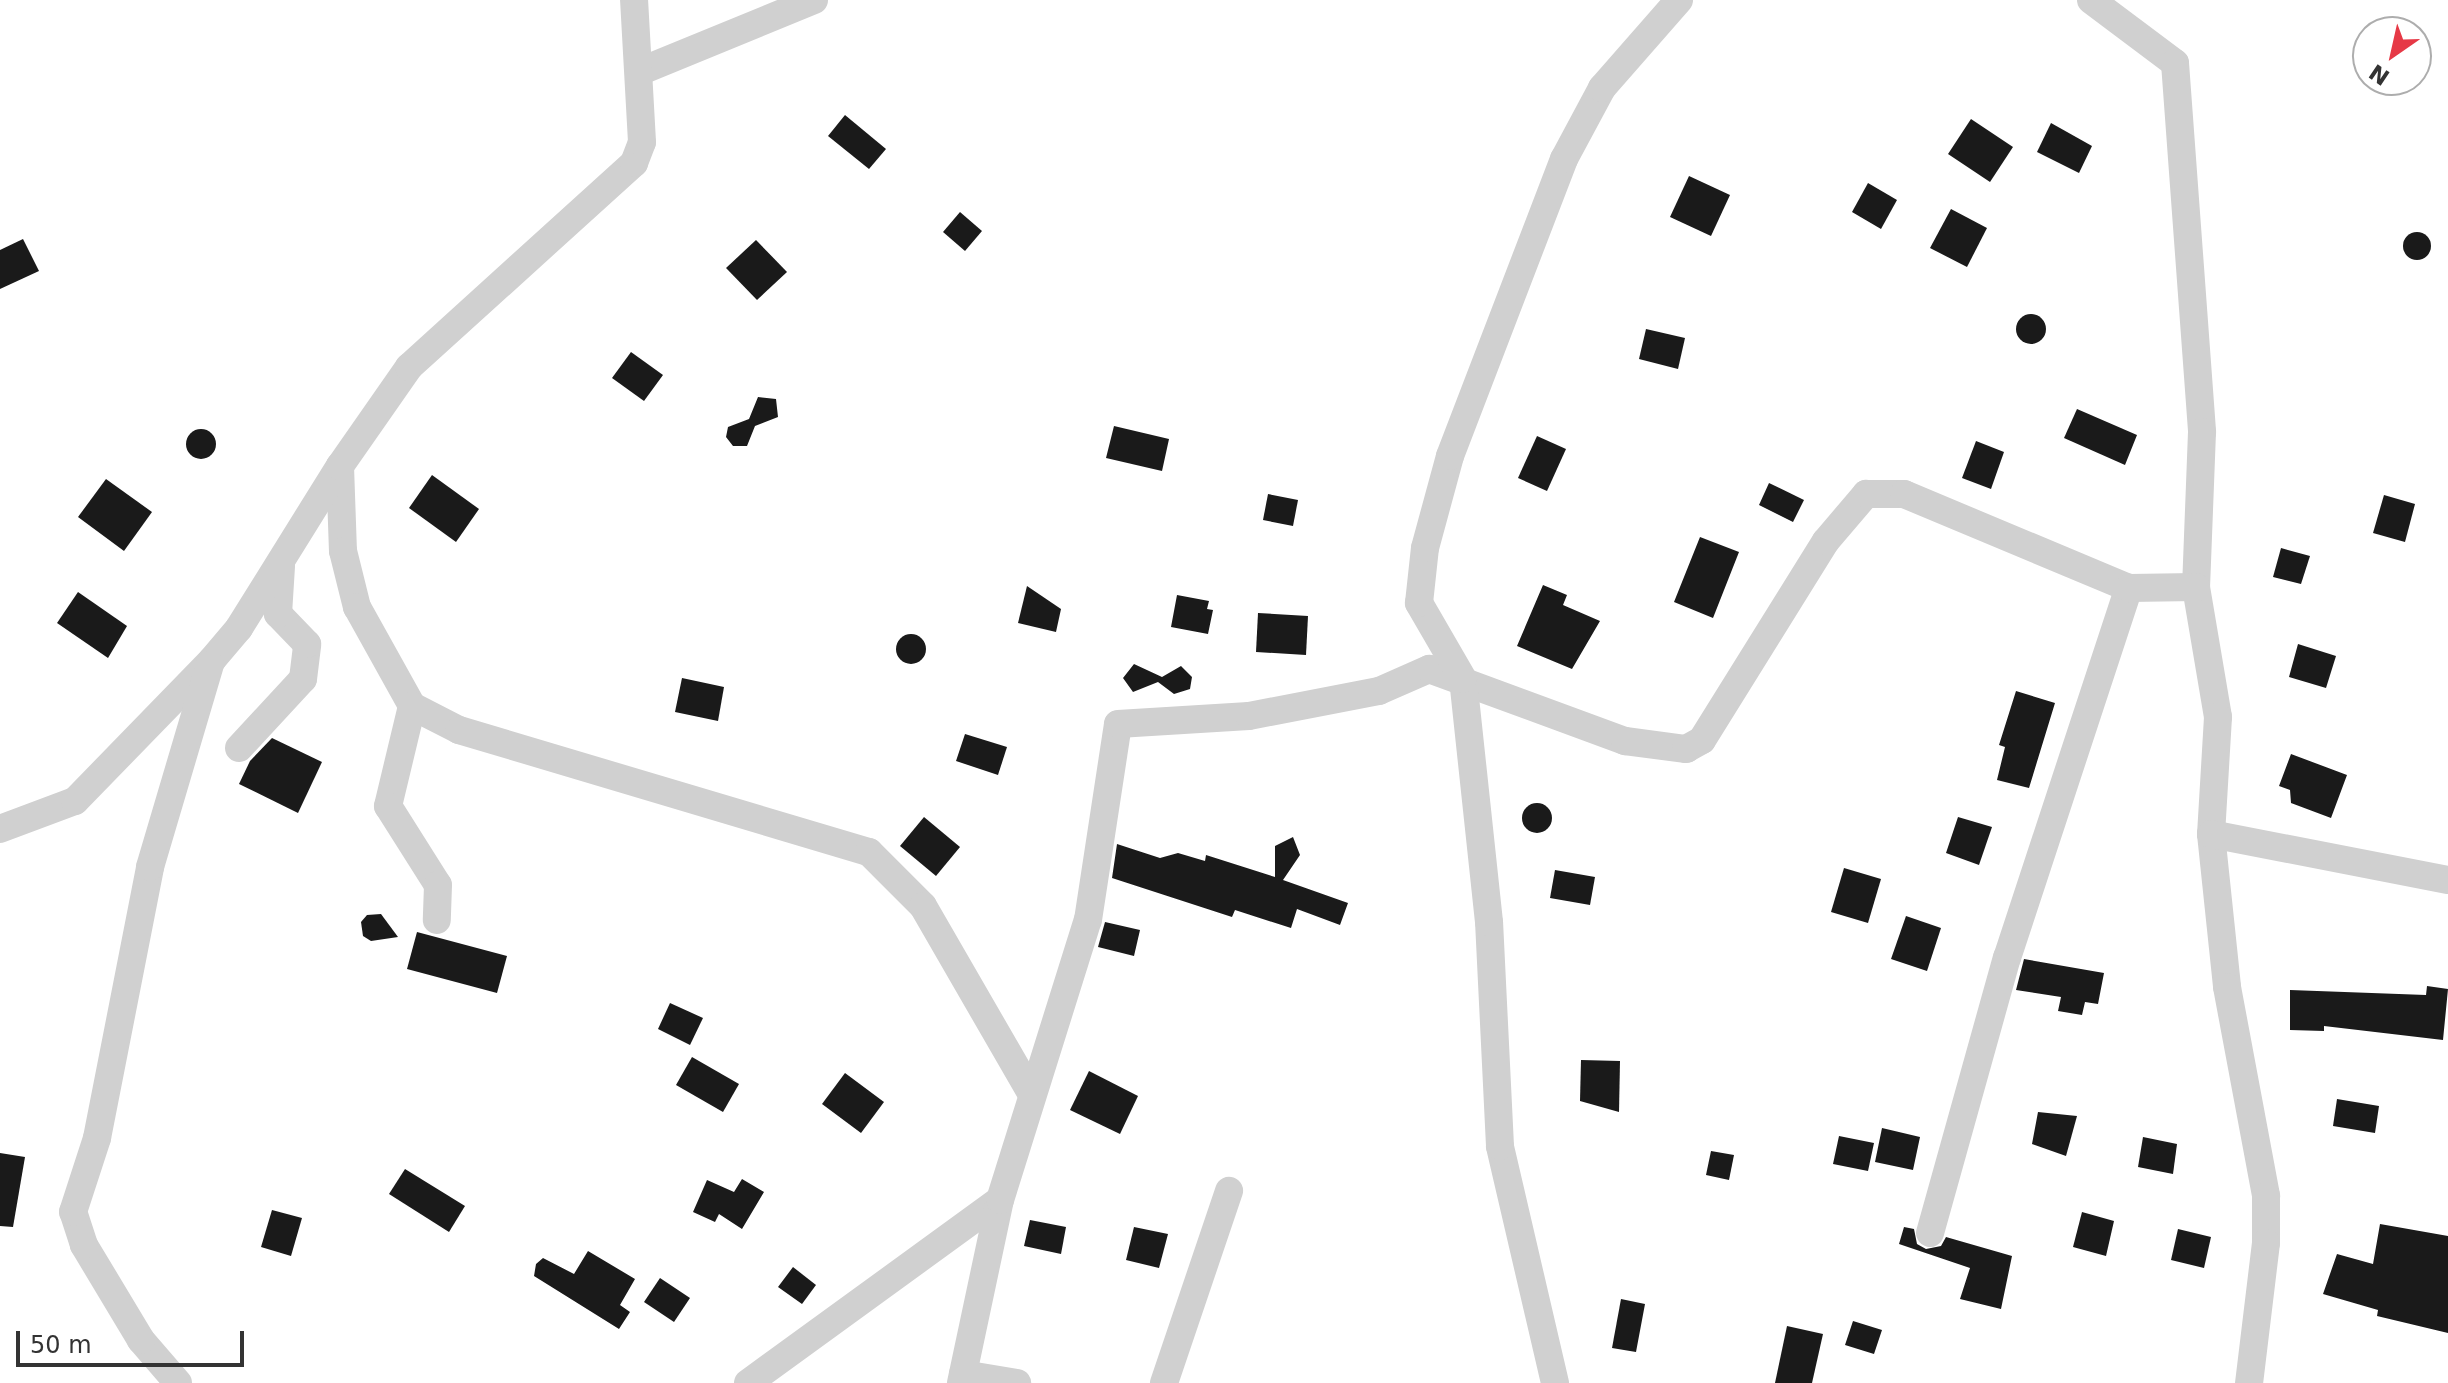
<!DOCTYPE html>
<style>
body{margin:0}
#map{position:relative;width:2448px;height:1383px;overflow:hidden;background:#fff;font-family:"DejaVu Sans",sans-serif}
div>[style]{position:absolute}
.building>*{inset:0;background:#1a1a1a}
.round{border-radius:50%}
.minor>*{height:28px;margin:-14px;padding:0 14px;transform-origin:14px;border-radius:14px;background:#d0d0d0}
span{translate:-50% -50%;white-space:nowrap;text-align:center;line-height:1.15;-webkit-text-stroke:8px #fff;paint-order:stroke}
.north{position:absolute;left:2352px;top:16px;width:80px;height:80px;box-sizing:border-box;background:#fff;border:2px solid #adadad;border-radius:50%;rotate:214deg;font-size:22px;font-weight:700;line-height:32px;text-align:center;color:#333}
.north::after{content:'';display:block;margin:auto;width:28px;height:36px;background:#e63946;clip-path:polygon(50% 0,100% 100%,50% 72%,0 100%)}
.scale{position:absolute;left:16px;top:1331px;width:228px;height:36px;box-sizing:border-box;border:4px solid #333;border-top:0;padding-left:10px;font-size:24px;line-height:28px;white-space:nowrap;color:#333;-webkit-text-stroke:6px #fff;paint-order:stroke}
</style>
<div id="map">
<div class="building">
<i style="clip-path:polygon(845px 115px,886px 149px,869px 169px,828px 136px)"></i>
<i style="clip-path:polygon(1971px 119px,2013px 147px,1990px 182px,1948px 154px)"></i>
<i style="clip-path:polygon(2051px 123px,2092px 146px,2079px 173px,2037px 152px)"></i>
<i style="clip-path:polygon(1689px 176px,1730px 195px,1711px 236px,1670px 217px)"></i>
<i style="clip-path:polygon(1868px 183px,1897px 200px,1881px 229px,1852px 212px)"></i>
<i style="clip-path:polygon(1951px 209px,1987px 228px,1967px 267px,1930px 248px)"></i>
<i style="clip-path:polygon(960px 212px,982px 231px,965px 251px,943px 232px)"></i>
<i class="round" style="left:2403px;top:232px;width:28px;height:28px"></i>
<i style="clip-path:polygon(23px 239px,39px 271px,0 289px,0 250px)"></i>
<i style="clip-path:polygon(756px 240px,787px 272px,757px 300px,726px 268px)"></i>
<i class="round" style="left:2016px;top:314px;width:30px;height:30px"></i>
<i style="clip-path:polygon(1646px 329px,1685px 338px,1678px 369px,1639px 359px)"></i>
<i style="clip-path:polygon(631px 352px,663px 375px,644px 401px,612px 378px)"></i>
<i style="clip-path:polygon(758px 397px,776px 399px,778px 417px,755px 426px,747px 446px,733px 446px,726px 437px,728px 427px,749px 419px)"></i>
<i style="clip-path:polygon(2077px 409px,2137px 435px,2125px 465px,2064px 438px)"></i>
<i style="clip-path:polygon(1114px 426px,1169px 439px,1162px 471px,1106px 458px)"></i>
<i class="round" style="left:186px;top:429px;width:30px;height:30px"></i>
<i style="clip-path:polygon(1537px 436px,1566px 449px,1547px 491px,1518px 478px)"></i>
<i style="clip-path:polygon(1976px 441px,2004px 452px,1991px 489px,1962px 478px)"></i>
<i style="clip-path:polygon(432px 475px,479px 509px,456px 542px,409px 508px)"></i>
<i style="clip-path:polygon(106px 479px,152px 512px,124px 551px,78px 517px)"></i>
<i style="clip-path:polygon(1769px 483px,1804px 500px,1793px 522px,1759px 505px)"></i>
<i style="clip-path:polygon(1268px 494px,1298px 500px,1293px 526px,1263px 520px)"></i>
<i style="clip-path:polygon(2384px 495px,2415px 504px,2405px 542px,2373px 533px)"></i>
<i style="clip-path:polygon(1700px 537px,1739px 552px,1713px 618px,1674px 602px)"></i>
<i style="clip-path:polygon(2281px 548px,2310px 556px,2301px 584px,2273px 577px)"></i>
<i style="clip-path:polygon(1543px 585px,1567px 595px,1563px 605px,1600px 621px,1572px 669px,1517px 646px)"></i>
<i style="clip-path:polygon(1027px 586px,1061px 609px,1056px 632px,1018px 623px)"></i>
<i style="clip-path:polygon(78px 592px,127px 626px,108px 658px,57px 623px)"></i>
<i style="clip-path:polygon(1177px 595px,1209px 601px,1207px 609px,1213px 610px,1208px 634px,1171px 627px)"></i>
<i style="clip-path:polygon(1258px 613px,1308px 616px,1306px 655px,1256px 652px)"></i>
<i class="round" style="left:896px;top:634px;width:30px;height:30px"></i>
<i style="clip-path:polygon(2298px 644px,2336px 656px,2326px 688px,2289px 677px)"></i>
<i style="clip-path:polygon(1134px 664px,1162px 677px,1181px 666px,1192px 677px,1190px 689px,1174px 694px,1158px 682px,1133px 692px,1123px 678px)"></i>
<i style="clip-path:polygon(682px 678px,724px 687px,718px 721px,675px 712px)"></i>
<i style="clip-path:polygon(2016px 691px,2055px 703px,2029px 788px,1997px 780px,2005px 747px,1999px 745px)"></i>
<i style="clip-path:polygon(965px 734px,1007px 747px,998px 775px,956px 761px)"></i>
<i style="clip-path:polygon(272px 738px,322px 762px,298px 813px,239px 784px,250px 761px)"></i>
<i style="clip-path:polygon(2291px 754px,2347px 775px,2331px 818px,2291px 803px,2290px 790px,2279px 786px)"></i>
<i class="round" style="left:1522px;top:803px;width:30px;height:30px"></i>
<i style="clip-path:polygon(924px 817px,960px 847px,936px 876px,900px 846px)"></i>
<i style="clip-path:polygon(1958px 817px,1992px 827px,1979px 865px,1946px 853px)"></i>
<i style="clip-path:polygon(1293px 837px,1300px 855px,1283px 880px,1348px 903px,1340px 925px,1297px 909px,1291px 928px,1235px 910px,1232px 917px,1112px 878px,1117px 844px,1160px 858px,1178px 853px,1205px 861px,1206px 855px,1275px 877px,1275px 846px)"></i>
<i style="clip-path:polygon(1844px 868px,1881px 879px,1868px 923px,1831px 912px)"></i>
<i style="clip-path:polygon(1555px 870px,1595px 877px,1590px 905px,1550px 898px)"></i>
<i style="clip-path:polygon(381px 914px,398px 937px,371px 941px,363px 936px,361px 922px,367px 915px)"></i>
<i style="clip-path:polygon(1906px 916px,1941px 928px,1927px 971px,1891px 959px)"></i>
<i style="clip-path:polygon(1105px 922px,1140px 930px,1134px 956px,1098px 947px)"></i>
<i style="clip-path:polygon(417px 932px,507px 956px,497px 993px,407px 969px)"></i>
<i style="clip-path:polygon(2024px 959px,2104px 973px,2098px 1004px,2085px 1002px,2082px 1015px,2058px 1011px,2061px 997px,2016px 990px)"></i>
<i style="clip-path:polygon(2427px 986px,2448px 989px,2443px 1040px,2324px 1026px,2324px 1031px,2290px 1030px,2290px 990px,2426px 995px)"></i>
<i style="clip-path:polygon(670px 1003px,703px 1018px,690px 1045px,658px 1029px)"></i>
<i style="clip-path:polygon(692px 1057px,739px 1084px,723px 1112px,676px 1085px)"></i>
<i style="clip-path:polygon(1581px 1060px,1620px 1061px,1619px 1112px,1580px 1101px)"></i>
<i style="clip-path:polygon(1089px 1071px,1138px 1096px,1120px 1134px,1070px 1110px)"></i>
<i style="clip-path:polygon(845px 1073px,884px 1102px,861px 1133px,822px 1104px)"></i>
<i style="clip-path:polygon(2337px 1099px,2379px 1106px,2375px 1133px,2333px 1126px)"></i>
<i style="clip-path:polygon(2038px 1112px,2077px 1116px,2066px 1156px,2032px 1144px)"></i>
<i style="clip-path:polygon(1882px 1128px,1920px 1137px,1913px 1170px,1875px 1162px)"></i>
<i style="clip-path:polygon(1839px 1136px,1874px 1143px,1868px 1171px,1833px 1164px)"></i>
<i style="clip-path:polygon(2143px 1137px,2177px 1144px,2173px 1174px,2138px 1167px)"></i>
<i style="clip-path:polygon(1711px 1151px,1734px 1155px,1729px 1180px,1706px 1175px)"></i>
<i style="clip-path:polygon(0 1153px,25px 1157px,13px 1227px,0 1226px)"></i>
<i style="clip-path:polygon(405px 1169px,465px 1206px,449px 1232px,389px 1194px)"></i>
<i style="clip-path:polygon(742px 1179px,764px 1192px,742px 1229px,719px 1214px,715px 1222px,693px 1212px,707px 1180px,734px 1192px)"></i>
<i style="clip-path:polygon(272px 1210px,302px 1218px,291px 1256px,261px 1247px)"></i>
<i style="clip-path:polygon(2082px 1212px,2114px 1221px,2106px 1256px,2073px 1247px)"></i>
<i style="clip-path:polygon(1030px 1220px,1066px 1227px,1061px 1254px,1024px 1246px)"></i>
<i style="clip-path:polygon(2380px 1224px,2448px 1236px,2448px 1333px,2377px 1316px,2378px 1310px,2323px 1294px,2337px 1254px,2373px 1264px)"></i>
<i style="clip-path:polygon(1134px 1227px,1168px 1234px,1159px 1268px,1126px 1260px)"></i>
<i style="clip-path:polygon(1904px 1227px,1914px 1229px,1917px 1244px,1926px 1249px,1941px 1246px,1946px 1237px,2012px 1256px,2001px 1309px,1960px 1299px,1970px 1268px,1899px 1244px)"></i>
<i style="clip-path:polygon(2178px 1229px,2211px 1237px,2204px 1268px,2171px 1260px)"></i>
<i style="clip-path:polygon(588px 1251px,635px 1279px,620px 1305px,630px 1312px,619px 1329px,534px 1276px,536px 1264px,543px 1258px,574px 1274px)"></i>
<i style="clip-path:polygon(793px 1267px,816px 1285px,802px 1304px,778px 1287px)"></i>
<i style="clip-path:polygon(660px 1278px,690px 1298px,674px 1322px,644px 1302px)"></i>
<i style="clip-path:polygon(1621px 1299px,1645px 1304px,1636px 1352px,1612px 1348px)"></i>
<i style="clip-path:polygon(1853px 1321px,1882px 1330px,1874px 1354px,1845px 1345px)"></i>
<i style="clip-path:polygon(1787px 1326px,1823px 1334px,1812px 1383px,1775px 1383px)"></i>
</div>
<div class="minor">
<i style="left:2091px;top:0;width:105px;rotate:36.9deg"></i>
<i style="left:2175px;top:63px;width:370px;rotate:85.8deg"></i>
<i style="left:2202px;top:432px;width:155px;rotate:92.2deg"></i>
<i style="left:2196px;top:587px;width:132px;rotate:80.4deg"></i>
<i style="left:2218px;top:717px;width:117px;rotate:93.4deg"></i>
<i style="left:2211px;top:834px;width:154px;rotate:84deg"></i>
<i style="left:2227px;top:987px;width:213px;rotate:79.4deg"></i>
<i style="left:2266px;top:1196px;width:47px;rotate:90deg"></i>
<i style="left:2266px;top:1243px;width:141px;rotate:96.9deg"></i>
<i style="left:641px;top:71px;width:187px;rotate:-22.3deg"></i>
<i style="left:340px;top:466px;width:85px;rotate:88deg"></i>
<i style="left:343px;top:551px;width:58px;rotate:76deg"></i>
<i style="left:357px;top:607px;width:113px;rotate:60.9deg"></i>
<i style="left:412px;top:706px;width:53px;rotate:27.1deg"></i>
<i style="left:459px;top:730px;width:428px;rotate:16.6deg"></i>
<i style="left:869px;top:852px;width:76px;rotate:45deg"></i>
<i style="left:923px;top:906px;width:218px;rotate:60deg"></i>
<i style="left:412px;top:706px;width:103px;rotate:103.5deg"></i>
<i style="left:388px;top:806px;width:93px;rotate:57.7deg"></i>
<i style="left:438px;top:885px;width:35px;rotate:92deg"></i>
<i style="left:239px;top:748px;width:94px;rotate:-47.2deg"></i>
<i style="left:303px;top:679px;width:35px;rotate:-83deg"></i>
<i style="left:307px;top:644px;width:42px;rotate:-134deg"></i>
<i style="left:278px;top:614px;width:48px;rotate:-86.4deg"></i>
<i style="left:0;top:829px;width:80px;rotate:-20.5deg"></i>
<i style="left:75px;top:801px;width:197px;rotate:-45.8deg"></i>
<i style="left:212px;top:660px;width:42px;rotate:-49.8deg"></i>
<i style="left:239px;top:628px;width:191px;rotate:-58.1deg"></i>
<i style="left:340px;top:466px;width:121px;rotate:-55.1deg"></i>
<i style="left:409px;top:367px;width:304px;rotate:-42.2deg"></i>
<i style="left:634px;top:163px;width:22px;rotate:-69deg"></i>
<i style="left:642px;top:142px;width:142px;rotate:-93.2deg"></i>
<i style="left:2211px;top:834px;width:241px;rotate:11deg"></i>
<i style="left:1930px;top:1233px;width:286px;rotate:-74.4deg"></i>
<i style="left:2007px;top:958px;width:390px;rotate:-71.8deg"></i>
<i style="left:963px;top:1374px;width:55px;rotate:9.5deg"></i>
<i style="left:178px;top:1383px;width:57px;rotate:-130.7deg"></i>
<i style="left:141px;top:1340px;width:111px;rotate:-121deg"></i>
<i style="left:84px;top:1245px;width:35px;rotate:-108deg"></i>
<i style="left:73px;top:1212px;width:78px;rotate:-72deg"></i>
<i style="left:97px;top:1138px;width:276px;rotate:-78.9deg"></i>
<i style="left:150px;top:867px;width:211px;rotate:-73.5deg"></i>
<i style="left:748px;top:1383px;width:311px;rotate:-36deg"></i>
<i style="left:961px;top:1383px;width:187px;rotate:-78deg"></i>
<i style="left:1000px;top:1200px;width:294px;rotate:-72.6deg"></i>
<i style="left:1088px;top:920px;width:198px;rotate:-81.3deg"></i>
<i style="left:1118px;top:724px;width:131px;rotate:-3.5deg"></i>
<i style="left:1249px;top:716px;width:132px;rotate:-10.9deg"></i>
<i style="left:1379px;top:691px;width:55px;rotate:-23.7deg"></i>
<i style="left:1429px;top:669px;width:209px;rotate:20.2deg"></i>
<i style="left:1625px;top:741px;width:62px;rotate:7.5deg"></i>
<i style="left:1686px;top:749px;width:18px;rotate:-29deg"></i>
<i style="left:1702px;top:740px;width:234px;rotate:-58.1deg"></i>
<i style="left:1826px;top:541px;width:62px;rotate:-49.6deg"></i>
<i style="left:1866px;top:494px;width:38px"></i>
<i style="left:1904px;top:494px;width:244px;rotate:22.7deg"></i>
<i style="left:2129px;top:588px;width:67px;rotate:-0.9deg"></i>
<i style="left:1164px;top:1383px;width:203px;rotate:-71.3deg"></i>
<i style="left:1555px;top:1383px;width:243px;rotate:-103.1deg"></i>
<i style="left:1500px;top:1146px;width:224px;rotate:-92.8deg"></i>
<i style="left:1489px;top:922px;width:244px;rotate:-96.1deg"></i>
<i style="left:1463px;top:679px;width:88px;rotate:-120.1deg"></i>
<i style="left:1419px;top:603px;width:55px;rotate:-83.8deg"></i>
<i style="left:1425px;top:548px;width:95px;rotate:-74.8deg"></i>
<i style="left:1450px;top:456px;width:318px;rotate:-69deg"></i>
<i style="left:1564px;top:159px;width:81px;rotate:-61.8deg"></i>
<i style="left:1602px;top:88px;width:117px;rotate:-48.8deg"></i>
</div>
<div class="north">N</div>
<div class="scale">50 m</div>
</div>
